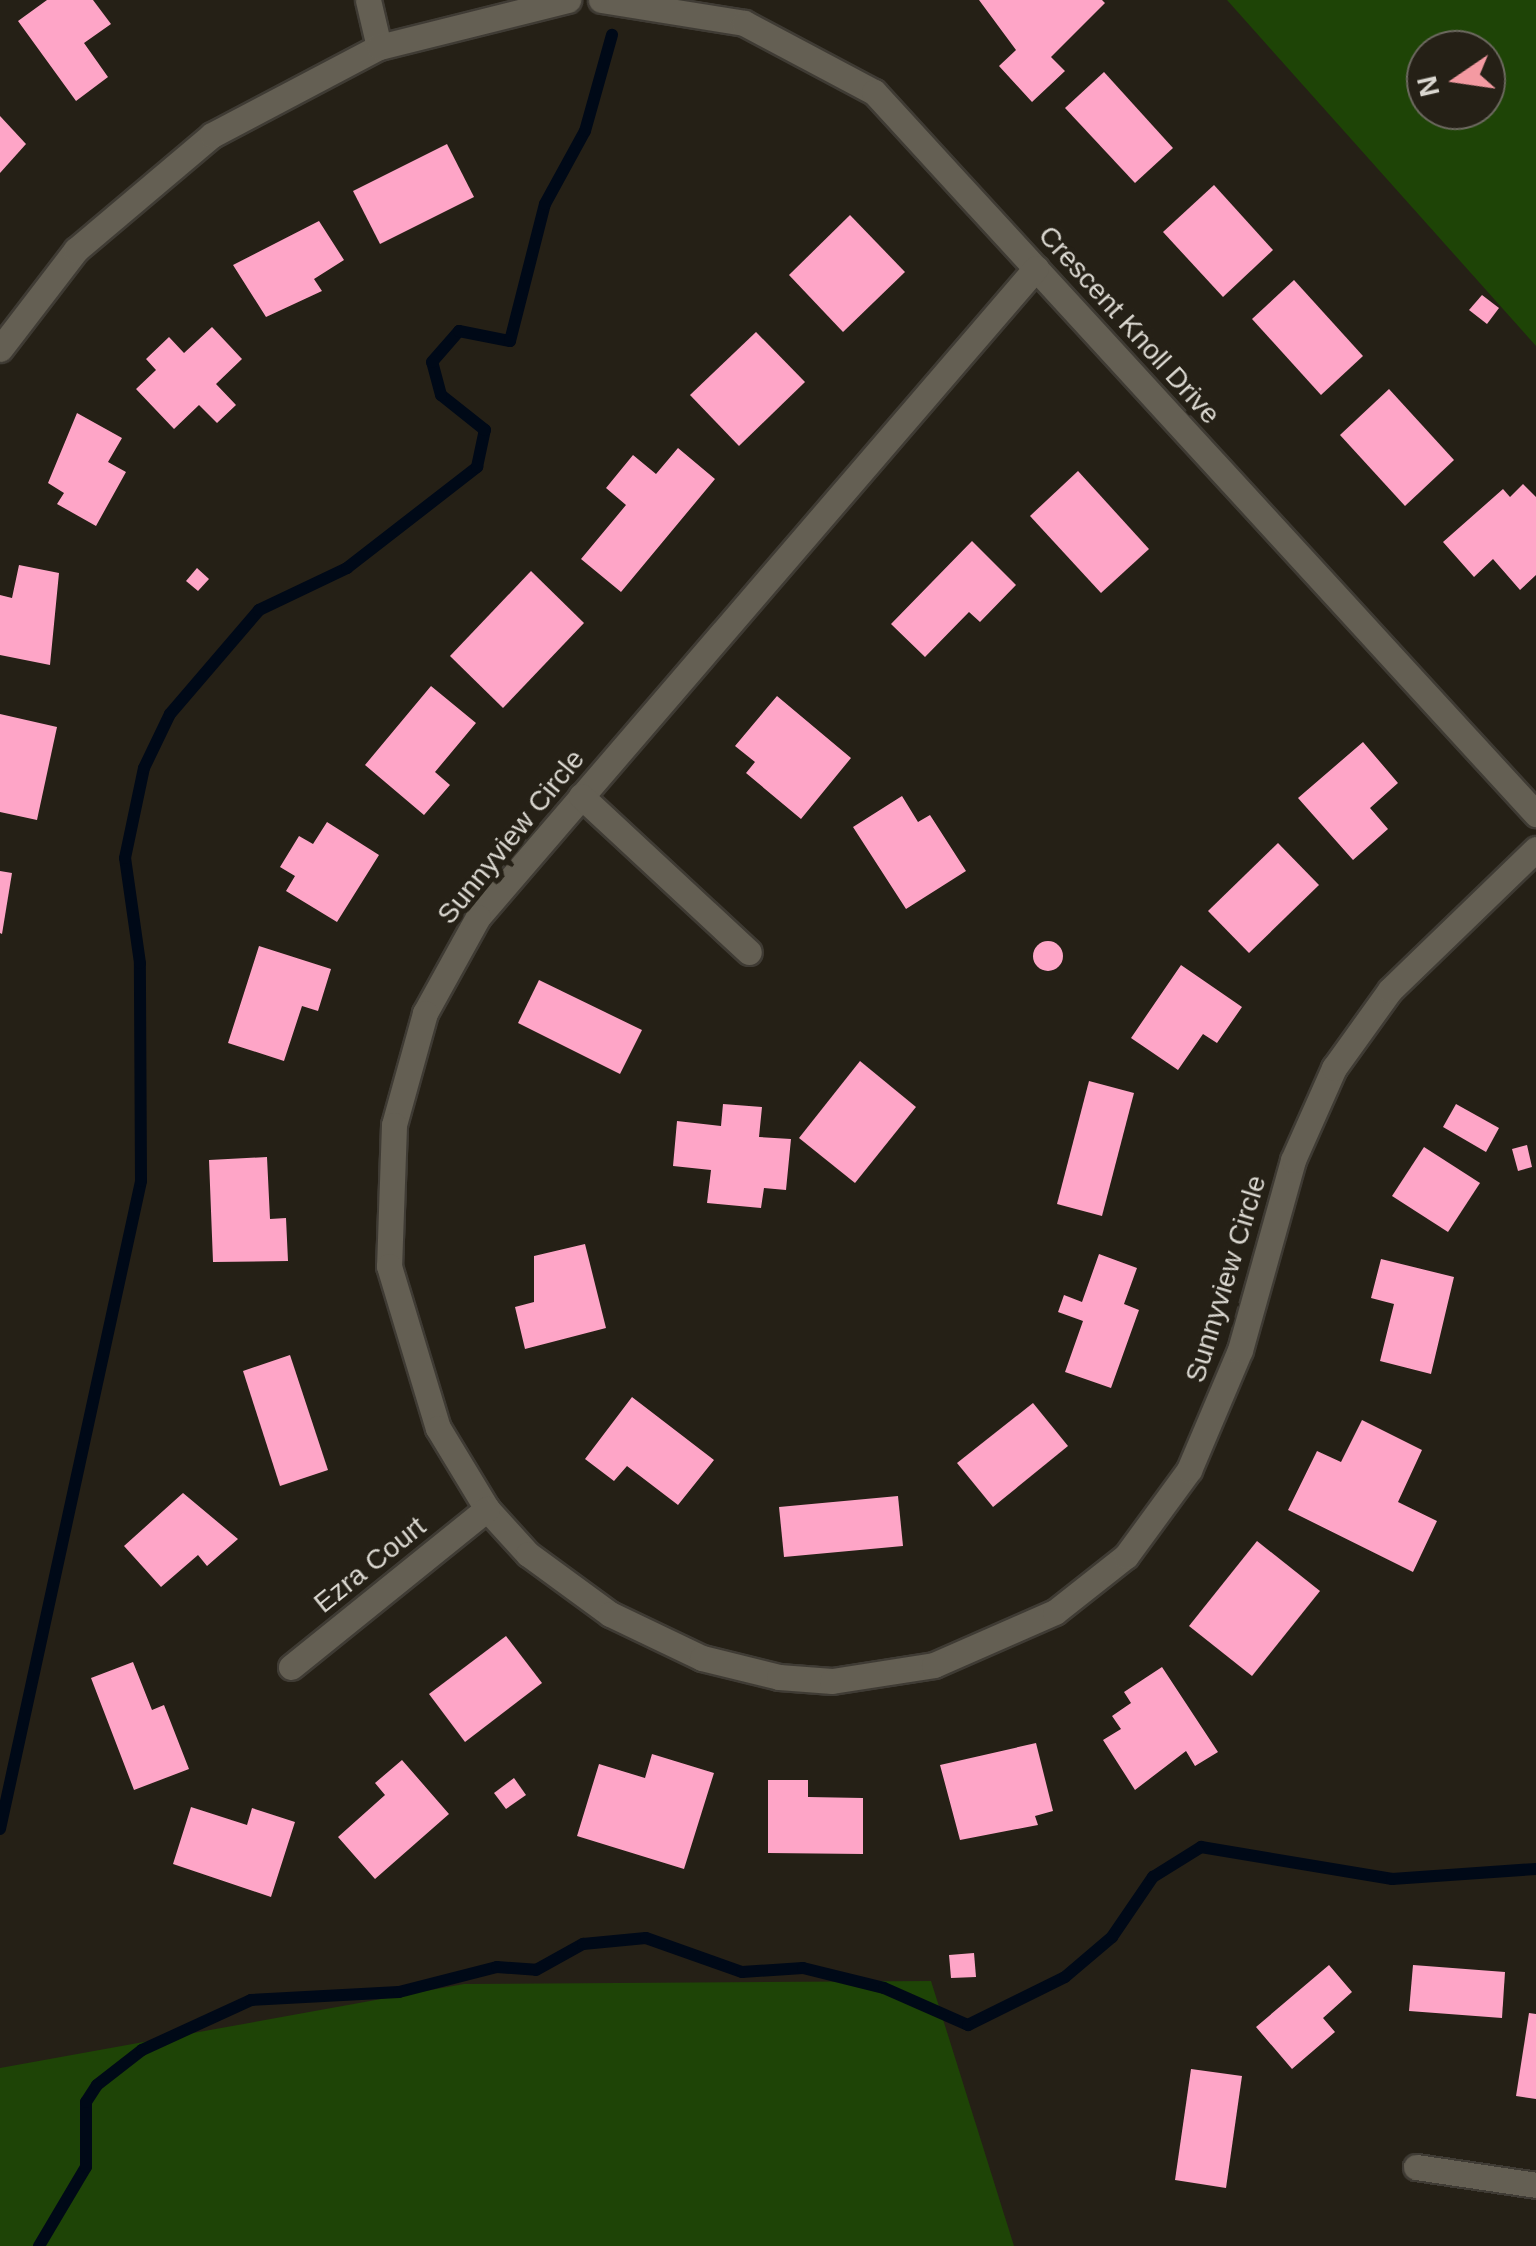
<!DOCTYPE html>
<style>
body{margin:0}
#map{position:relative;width:1536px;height:2246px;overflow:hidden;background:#252016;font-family:Arial,sans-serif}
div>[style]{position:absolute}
.green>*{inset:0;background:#1e4406}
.stream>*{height:12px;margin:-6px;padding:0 6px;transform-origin:6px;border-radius:6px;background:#000917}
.building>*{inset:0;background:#fea5c7}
.round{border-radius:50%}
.roads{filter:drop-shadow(2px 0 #3f3b34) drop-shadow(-2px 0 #3f3b34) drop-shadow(0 2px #3f3b34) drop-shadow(0 -2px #3f3b34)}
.minor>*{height:25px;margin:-12.5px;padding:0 12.5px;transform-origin:12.5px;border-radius:12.5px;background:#645f53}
span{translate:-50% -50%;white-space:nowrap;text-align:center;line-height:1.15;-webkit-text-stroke:10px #252016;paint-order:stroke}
.street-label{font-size:28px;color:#dad7d0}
.north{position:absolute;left:1406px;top:30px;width:100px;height:100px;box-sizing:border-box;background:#252016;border:2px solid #6d6960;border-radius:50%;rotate:257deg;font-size:28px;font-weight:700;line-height:40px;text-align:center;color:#dad7d0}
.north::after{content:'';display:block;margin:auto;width:35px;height:45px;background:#f49aa2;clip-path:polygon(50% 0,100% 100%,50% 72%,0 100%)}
</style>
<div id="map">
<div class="green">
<i style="clip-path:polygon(evenodd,1227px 0,1536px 0,1536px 346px,1227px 0,1486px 50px,1486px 110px,1426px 110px,1426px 50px,1486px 50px)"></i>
<i style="clip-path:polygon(931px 1981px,1014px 2246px,0 2246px,0 2068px,464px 1984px)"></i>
</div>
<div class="stream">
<i style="left:0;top:1829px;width:663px;rotate:-77.72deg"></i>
<i style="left:141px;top:1181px;width:218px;rotate:-90.3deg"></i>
<i style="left:140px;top:963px;width:106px;rotate:-98.1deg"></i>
<i style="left:125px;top:858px;width:92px;rotate:-78.1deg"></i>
<i style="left:144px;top:768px;width:60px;rotate:-64.3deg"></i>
<i style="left:170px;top:714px;width:137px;rotate:-49.4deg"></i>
<i style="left:259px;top:610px;width:98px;rotate:-25.5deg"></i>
<i style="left:347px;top:568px;width:165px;rotate:-37.8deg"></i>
<i style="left:477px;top:467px;width:38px;rotate:-78deg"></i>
<i style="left:485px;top:430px;width:56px;rotate:-141.5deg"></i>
<i style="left:441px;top:395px;width:34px;rotate:-105deg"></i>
<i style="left:432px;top:362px;width:41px;rotate:-48.9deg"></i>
<i style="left:459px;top:331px;width:52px;rotate:11.1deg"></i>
<i style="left:510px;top:341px;width:141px;rotate:-75.7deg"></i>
<i style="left:545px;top:204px;width:83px;rotate:-61.3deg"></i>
<i style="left:585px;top:131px;width:100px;rotate:-74.3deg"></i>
<i style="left:39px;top:2246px;width:92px;rotate:-59.3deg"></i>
<i style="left:86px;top:2167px;width:65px;rotate:-90deg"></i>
<i style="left:86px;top:2102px;width:20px;rotate:-57deg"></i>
<i style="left:97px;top:2085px;width:57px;rotate:-37.9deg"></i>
<i style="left:142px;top:2050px;width:120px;rotate:-24.6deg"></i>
<i style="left:251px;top:2000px;width:148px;rotate:-3.1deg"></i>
<i style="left:399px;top:1992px;width:101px;rotate:-14.3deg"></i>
<i style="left:497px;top:1967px;width:39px;rotate:4deg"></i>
<i style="left:536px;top:1970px;width:54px;rotate:-29deg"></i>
<i style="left:583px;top:1944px;width:63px;rotate:-5.4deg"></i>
<i style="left:646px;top:1938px;width:102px;rotate:19.5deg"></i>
<i style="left:742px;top:1972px;width:61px;rotate:-3.8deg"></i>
<i style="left:803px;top:1968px;width:83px;rotate:13.9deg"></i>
<i style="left:884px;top:1988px;width:92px;rotate:23.8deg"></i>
<i style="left:968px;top:2025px;width:108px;rotate:-26.3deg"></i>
<i style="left:1065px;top:1977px;width:62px;rotate:-40.4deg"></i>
<i style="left:1112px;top:1937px;width:73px;rotate:-55.7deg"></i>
<i style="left:1153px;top:1877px;width:57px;rotate:-32deg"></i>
<i style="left:1201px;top:1847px;width:194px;rotate:9.5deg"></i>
<i style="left:1392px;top:1879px;width:144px;rotate:-4deg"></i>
</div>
<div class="building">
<i style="clip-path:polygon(47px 0,93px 0,111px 24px,84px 43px,108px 77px,76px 101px,18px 21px)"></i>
<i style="clip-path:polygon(979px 0,1102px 0,1105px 3px,1051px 57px,1065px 71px,1032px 102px,999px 66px,1016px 50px)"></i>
<i style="clip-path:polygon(1104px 72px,1173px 148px,1135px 183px,1065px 108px)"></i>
<i style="clip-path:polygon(0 116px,26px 144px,0 173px)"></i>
<i style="clip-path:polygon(447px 144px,474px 197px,380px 244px,353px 191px)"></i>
<i style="clip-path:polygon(1214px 185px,1273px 250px,1223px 297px,1163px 232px)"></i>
<i style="clip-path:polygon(850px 215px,905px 272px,843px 332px,789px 275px)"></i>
<i style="clip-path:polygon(319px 221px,344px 260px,314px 279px,322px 291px,266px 317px,233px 265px)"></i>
<i style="clip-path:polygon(1294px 280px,1363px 356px,1321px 395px,1252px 319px)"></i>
<i style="clip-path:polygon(1482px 295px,1499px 308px,1487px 324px,1469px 310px)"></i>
<i style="clip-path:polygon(212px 327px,242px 359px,216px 384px,236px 405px,217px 423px,199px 405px,174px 429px,136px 389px,156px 370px,146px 359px,169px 337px,184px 353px)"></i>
<i style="clip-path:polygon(756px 332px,805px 382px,739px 446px,690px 395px)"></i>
<i style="clip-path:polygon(1389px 389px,1454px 460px,1405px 506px,1340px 435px)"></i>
<i style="clip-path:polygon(77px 413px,122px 438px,108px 462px,126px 472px,96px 526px,57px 504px,64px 493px,48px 483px)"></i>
<i style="clip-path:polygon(678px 448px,715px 479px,621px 592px,581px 559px,626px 505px,606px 488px,633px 455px,656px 474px)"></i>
<i style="clip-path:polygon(1078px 471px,1149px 549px,1101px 593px,1030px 516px)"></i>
<i style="clip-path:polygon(1523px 484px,1536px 497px,1536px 575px,1520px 590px,1493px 559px,1474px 577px,1443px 542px,1503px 489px,1510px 497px)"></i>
<i style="clip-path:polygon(972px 541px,1016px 585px,980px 622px,969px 612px,925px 657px,891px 624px)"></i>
<i style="clip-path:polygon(19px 565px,59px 573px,50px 665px,0 655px,0 595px,12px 598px)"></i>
<i style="clip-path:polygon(197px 568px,209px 579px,198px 591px,186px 581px)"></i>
<i style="clip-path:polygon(531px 571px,584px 623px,503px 708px,450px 656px)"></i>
<i style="clip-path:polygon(431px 686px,476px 723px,435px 772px,450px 785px,424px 815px,365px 765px)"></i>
<i style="clip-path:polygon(777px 696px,851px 758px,801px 819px,746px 773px,755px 762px,735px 746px)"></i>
<i style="clip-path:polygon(0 714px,57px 727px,37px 820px,0 812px)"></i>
<i style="clip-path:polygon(1363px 742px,1398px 783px,1370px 808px,1388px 829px,1353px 860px,1298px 798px)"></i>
<i style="clip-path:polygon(902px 796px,918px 822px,930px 815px,966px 871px,906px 909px,853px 827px)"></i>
<i style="clip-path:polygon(327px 822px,379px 855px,337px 922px,286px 891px,295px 876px,280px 867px,299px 836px,313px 844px)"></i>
<i style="clip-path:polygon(1278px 843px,1319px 885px,1249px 953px,1208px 911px)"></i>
<i style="clip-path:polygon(0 871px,12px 873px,2px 934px,0 933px)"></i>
<i class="round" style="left:1033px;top:941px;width:30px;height:30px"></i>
<i style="clip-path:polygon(259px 946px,331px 969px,318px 1011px,302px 1006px,284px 1061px,228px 1043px)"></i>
<i style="clip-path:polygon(1181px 965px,1242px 1007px,1217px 1043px,1203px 1034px,1178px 1070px,1131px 1038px)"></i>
<i style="clip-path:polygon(539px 980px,642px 1030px,620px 1074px,518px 1023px)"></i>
<i style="clip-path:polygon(860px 1061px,916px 1107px,855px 1183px,799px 1138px)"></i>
<i style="clip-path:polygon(1089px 1081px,1134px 1093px,1102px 1216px,1057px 1204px)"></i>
<i style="clip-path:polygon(723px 1104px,762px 1107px,759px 1137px,791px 1139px,786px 1190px,764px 1188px,761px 1208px,707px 1203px,711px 1170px,673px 1166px,677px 1121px,721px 1126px)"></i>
<i style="clip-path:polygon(1456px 1104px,1499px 1128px,1486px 1152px,1443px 1127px)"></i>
<i style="clip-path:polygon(1527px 1145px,1532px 1167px,1518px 1171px,1512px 1149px)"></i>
<i style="clip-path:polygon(1424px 1147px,1480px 1183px,1448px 1232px,1392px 1196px)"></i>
<i style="clip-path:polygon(267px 1157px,270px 1219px,286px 1218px,288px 1261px,213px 1262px,209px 1160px)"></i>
<i style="clip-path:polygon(585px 1244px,606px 1328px,525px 1349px,515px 1307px,534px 1302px,534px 1256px)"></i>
<i style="clip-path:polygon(1099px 1254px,1137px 1268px,1124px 1304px,1139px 1310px,1111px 1388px,1065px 1372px,1083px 1321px,1058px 1312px,1064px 1295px,1082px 1302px)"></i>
<i style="clip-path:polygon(1381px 1259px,1454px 1277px,1431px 1374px,1380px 1361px,1394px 1304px,1371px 1298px)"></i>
<i style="clip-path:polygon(290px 1355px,328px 1470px,280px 1486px,243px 1371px)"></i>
<i style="clip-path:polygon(632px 1397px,714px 1460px,678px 1505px,627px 1466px,614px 1481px,585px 1459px)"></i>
<i style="clip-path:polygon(1033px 1403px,1068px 1446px,993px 1507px,957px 1463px)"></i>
<i style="clip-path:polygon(1362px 1420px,1422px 1450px,1398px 1502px,1437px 1521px,1413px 1572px,1288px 1510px,1317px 1451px,1341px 1462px)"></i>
<i style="clip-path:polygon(183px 1493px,238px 1539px,207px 1566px,198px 1555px,161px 1587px,124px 1546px)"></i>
<i style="clip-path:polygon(898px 1496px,903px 1546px,784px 1557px,779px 1507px)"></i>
<i style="clip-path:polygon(1257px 1541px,1320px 1591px,1252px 1676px,1189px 1626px)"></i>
<i style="clip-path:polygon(506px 1636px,542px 1683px,465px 1742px,429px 1694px)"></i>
<i style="clip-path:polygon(133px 1662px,152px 1710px,164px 1705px,189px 1769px,134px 1790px,91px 1678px)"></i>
<i style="clip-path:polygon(1162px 1667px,1218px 1752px,1195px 1766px,1186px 1751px,1135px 1790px,1103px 1740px,1121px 1729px,1112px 1716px,1131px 1703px,1124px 1692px)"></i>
<i style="clip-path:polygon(1036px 1743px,1053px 1811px,1035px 1816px,1038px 1825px,960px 1840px,940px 1765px)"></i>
<i style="clip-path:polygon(652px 1754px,714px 1773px,684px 1869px,577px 1836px,599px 1764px,645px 1778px)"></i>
<i style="clip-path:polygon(402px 1760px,449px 1814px,375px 1879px,338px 1837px,385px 1795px,375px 1783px)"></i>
<i style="clip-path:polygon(514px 1778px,526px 1795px,506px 1809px,494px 1793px)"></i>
<i style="clip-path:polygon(768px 1780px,808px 1780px,808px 1797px,863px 1798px,863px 1854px,768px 1853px)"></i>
<i style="clip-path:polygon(191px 1807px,247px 1825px,252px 1808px,295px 1822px,271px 1897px,173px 1864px)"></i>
<i style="clip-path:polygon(974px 1953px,976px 1977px,951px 1978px,949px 1955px)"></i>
<i style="clip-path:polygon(1329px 1965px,1352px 1992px,1323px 2018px,1335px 2032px,1292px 2069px,1256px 2027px)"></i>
<i style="clip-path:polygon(1413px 1965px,1505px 1972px,1502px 2018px,1409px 2011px)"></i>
<i style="clip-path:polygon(1529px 2013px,1536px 2014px,1536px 2099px,1516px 2096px)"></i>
<i style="clip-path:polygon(1191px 2069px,1242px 2076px,1226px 2188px,1175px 2180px)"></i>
</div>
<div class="roads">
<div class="minor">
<i style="left:368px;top:0;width:48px;rotate:76.8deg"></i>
<i style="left:601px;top:0;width:145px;rotate:9.1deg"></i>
<i style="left:744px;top:23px;width:147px;rotate:28deg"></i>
<i style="left:874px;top:92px;width:980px;rotate:47.48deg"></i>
<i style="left:1036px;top:268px;width:856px;rotate:130.69deg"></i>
<i style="left:478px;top:917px;width:110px;rotate:118.9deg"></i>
<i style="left:425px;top:1013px;width:116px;rotate:105.5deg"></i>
<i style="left:394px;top:1125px;width:141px;rotate:92deg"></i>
<i style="left:389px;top:1266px;width:169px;rotate:73.2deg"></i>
<i style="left:438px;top:1428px;width:95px;rotate:58.8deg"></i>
<i style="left:487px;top:1509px;width:61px;rotate:47.7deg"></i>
<i style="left:528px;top:1554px;width:102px;rotate:36.2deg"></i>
<i style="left:610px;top:1614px;width:102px;rotate:25.6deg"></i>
<i style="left:702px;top:1658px;width:79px;rotate:13.9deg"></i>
<i style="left:779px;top:1677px;width:53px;rotate:4.3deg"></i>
<i style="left:832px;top:1681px;width:103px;rotate:-8.9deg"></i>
<i style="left:934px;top:1665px;width:132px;rotate:-23.7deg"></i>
<i style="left:1055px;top:1612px;width:90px;rotate:-38.3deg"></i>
<i style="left:1126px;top:1556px;width:107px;rotate:-53.8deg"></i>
<i style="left:1189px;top:1470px;width:130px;rotate:-67deg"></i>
<i style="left:1240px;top:1350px;width:197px;rotate:-74.4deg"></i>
<i style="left:1293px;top:1160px;width:101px;rotate:-66deg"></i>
<i style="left:1334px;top:1068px;width:96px;rotate:-54.3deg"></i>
<i style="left:1390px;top:990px;width:203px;rotate:-44deg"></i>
<i style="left:0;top:349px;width:125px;rotate:-52.5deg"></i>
<i style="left:76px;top:250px;width:178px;rotate:-40.2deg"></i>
<i style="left:212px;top:135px;width:189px;rotate:-27.8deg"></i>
<i style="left:379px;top:47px;width:195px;rotate:-14deg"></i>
<i style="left:581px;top:796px;width:229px;rotate:42.9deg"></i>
<i style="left:291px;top:1667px;width:252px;rotate:-38.9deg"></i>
<i style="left:1416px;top:2167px;width:121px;rotate:8.5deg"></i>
</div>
</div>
<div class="street-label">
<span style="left:1129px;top:325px;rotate:48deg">Crescent Knoll Drive</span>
<span style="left:511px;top:837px;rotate:-51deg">Sunnyview Circle</span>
<span style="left:1226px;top:1279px;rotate:-73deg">Sunnyview Circle</span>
<span style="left:370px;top:1565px;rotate:-39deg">Ezra Court</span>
</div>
<div class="north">N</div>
</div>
